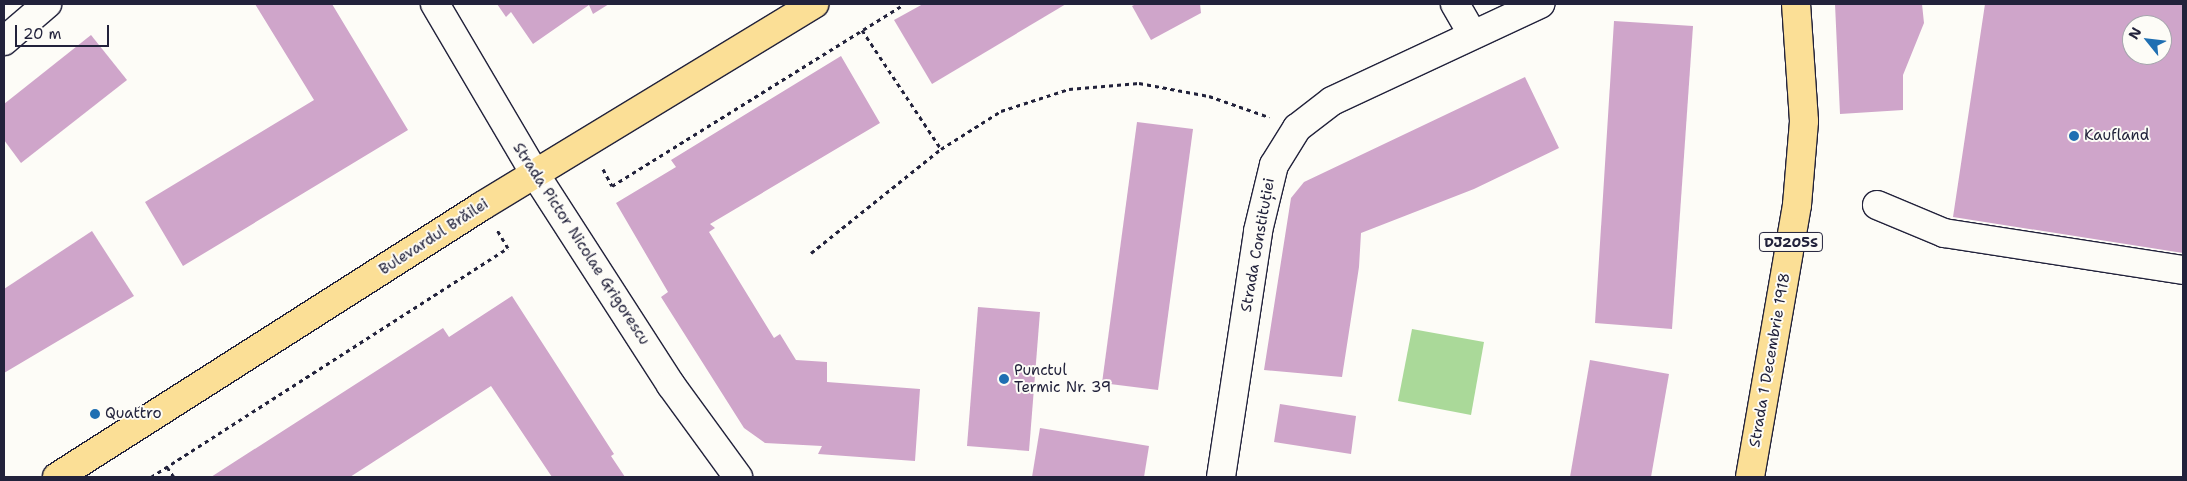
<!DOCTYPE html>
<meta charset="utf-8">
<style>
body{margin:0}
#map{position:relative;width:2187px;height:481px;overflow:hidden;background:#fdfcf7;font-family:"Shantell Sans",sans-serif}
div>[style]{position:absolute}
.green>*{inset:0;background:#aad999}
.building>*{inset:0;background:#cfa5ca}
.path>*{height:3px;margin-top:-1.5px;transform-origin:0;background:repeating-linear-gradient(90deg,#22223b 0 4px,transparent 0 8px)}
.roads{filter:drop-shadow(1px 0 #22223b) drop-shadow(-1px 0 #22223b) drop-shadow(0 1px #22223b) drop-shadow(0 -1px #22223b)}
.minor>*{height:28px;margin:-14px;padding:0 14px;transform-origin:14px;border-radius:14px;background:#fdfcf7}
.major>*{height:28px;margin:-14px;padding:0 14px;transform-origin:14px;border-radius:14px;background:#fbdf96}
.dots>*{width:14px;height:14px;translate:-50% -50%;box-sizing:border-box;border:2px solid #fdfcf7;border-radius:50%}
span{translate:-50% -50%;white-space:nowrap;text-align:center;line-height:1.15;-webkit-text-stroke:4px #fdfcf7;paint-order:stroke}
.shield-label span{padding:1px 4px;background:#fdfcf7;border:1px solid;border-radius:4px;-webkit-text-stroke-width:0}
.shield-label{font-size:14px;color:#22223b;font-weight:700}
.poi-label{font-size:15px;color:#22223b}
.left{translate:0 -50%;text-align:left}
.street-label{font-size:15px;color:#22223b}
.frame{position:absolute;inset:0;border:5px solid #22223b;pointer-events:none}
.north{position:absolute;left:2122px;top:15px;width:50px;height:50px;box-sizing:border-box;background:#fdfcf7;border:1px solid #a5a5ac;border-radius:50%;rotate:299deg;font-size:14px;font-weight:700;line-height:20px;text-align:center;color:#22223b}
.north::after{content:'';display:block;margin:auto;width:18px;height:22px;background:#1f6fb2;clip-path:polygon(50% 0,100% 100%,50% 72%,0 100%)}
.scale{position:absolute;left:15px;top:25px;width:94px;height:22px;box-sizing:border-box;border:2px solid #22223b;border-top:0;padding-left:6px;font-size:15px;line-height:18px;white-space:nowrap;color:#22223b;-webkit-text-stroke:4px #fdfcf7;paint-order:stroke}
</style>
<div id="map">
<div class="green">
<i style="clip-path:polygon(1412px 329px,1484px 342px,1471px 415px,1398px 401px)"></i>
</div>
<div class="building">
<i style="clip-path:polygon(255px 4px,332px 4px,408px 130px,183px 266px,145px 202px,314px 100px)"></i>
<i style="clip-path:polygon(497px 4px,609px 4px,593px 14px,589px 5px,533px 44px,511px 12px,506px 17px)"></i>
<i style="clip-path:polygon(923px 4px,1066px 4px,932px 84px,894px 20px)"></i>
<i style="clip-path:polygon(1136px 4px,1200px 4px,1201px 13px,1151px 40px,1132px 6px)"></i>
<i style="clip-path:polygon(1835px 4px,1922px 4px,1924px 23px,1903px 75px,1903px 110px,1840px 114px)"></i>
<i style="clip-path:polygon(evenodd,1985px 4px,2183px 4px,2183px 253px,1953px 217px,1985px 4px,2132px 25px,2162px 25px,2162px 55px,2132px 55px,2132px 25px)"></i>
<i style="clip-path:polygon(1614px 21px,1693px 26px,1672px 329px,1595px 323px)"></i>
<i style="clip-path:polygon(91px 35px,127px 80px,21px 163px,4px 140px,4px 104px)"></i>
<i style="clip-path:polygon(841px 56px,880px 123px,710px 224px,715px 228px,709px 232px,774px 338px,780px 334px,796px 360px,827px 362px,827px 382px,920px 389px,915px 461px,818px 454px,822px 446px,765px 443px,744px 428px,661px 297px,668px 292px,616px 203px,676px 167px,671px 160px)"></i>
<i style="clip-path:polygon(1525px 77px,1559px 148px,1474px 189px,1361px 233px,1359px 267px,1342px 377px,1264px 370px,1291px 198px,1304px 182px)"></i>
<i style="clip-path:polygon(1137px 122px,1193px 129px,1158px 390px,1102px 383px)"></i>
<i style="clip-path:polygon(92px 231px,134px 296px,4px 373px,4px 289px)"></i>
<i style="clip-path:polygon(512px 296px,614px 454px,611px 456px,625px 477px,552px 477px,491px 386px,350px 477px,211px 477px,443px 328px,449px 337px)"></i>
<i style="clip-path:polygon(978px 307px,1040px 312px,1029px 451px,967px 446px)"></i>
<i style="clip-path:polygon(1590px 360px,1669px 374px,1651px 477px,1570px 477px)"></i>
<i style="clip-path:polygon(1280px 404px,1356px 416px,1351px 454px,1274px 442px)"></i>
<i style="clip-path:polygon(1040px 428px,1149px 446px,1144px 477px,1032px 477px)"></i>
</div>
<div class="path">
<i style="left:862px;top:30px;width:143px;rotate:56.4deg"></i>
<i style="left:603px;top:169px;width:19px;rotate:62deg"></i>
<i style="left:612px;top:186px;width:344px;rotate:-31.9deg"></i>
<i style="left:811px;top:253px;width:166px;rotate:-38.7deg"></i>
<i style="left:941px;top:149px;width:71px;rotate:-32.3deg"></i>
<i style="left:1001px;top:111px;width:71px;rotate:-17.9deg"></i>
<i style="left:1069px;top:89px;width:70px;rotate:-4.9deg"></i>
<i style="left:1139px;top:83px;width:71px;rotate:10.5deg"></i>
<i style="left:1209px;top:96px;width:64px;rotate:19.3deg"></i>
<i style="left:167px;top:467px;width:12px;rotate:55deg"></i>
<i style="left:151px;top:477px;width:424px;rotate:-32.7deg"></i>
<i style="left:508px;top:248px;width:21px;rotate:-121deg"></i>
</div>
<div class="roads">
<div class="minor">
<i style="left:435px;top:4px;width:197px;rotate:59.5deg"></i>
<i style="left:535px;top:174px;width:251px;rotate:57.2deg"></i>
<i style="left:671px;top:385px;width:114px;rotate:53.9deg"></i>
<i style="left:1455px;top:4px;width:34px;rotate:60deg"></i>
<i style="left:4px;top:41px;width:57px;rotate:-40.7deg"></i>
<i style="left:1877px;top:205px;width:73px;rotate:22.7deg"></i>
<i style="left:1944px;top:233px;width:242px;rotate:8.8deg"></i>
<i style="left:1221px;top:477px;width:249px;rotate:-81.4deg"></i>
<i style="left:1258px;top:231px;width:68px;rotate:-76.4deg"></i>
<i style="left:1274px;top:165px;width:44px;rotate:-58.1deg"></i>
<i style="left:1297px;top:128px;width:44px;rotate:-37.6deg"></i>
<i style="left:1332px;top:101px;width:230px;rotate:-25deg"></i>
</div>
<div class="major">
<i style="left:57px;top:477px;width:504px;rotate:-32.52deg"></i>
<i style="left:482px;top:206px;width:389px;rotate:-31.3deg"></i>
<i style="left:1750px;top:477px;width:276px;rotate:-80.2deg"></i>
<i style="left:1797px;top:205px;width:84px;rotate:-85.2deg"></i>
<i style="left:1804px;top:121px;width:117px;rotate:-93.9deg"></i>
</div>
</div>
<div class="dots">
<i style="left:2074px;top:136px;background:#1f6fb2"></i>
<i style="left:1004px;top:379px;background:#1f6fb2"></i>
<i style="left:95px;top:414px;background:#1f6fb2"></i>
</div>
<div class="shield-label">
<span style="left:1791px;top:242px">DJ205S</span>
</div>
<div class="poi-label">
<span class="left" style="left:2084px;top:136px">Kaufland</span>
<span class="left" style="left:1014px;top:379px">Punctul<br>Termic Nr. 39</span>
<span class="left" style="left:105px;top:414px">Quattro</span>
</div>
<div class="street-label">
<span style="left:434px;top:237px;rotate:-33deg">Bulevardul Brăilei</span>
<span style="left:581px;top:244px;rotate:57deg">Strada Pictor Nicolae Grigorescu</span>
<span style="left:1258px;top:245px;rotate:-80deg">Strada Constituției</span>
<span style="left:1770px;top:360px;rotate:-80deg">Strada 1 Decembrie 1918</span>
</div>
<div class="frame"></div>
<div class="north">N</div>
<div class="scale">20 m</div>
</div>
